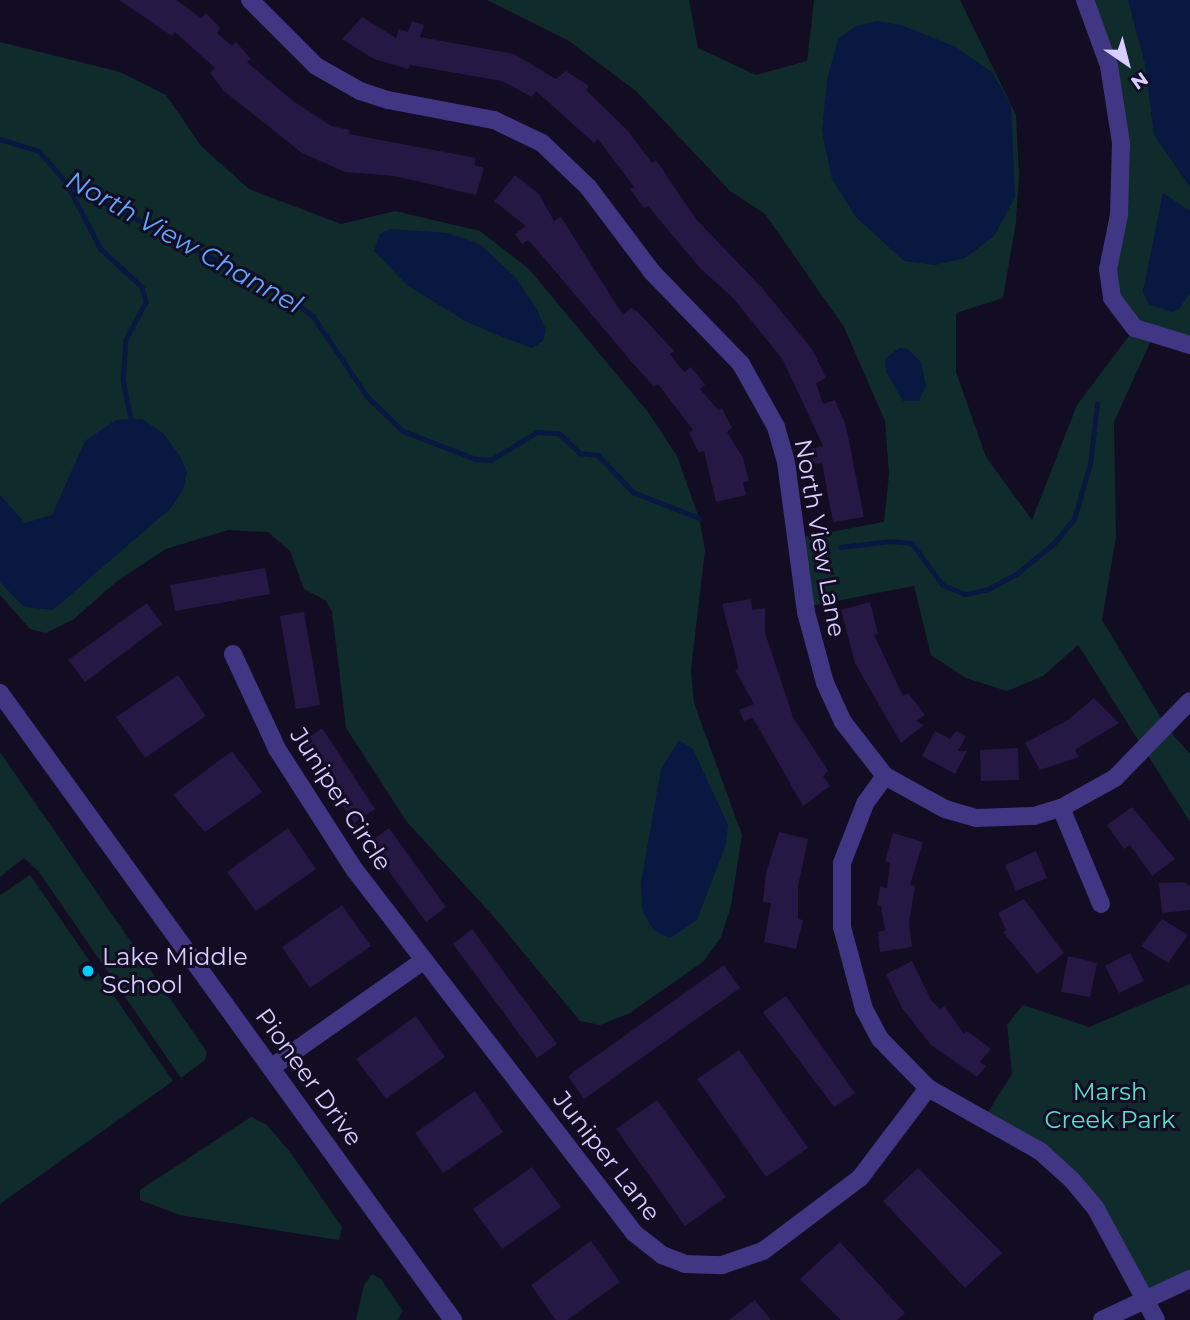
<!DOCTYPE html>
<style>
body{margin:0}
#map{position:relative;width:1190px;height:1320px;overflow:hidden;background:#120d22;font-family:Montserrat,sans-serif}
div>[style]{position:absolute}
.green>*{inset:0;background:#102b2c}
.water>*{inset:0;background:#081840}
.stream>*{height:4.5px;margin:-2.25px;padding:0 2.25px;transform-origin:2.25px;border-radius:2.25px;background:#081840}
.building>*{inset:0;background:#251844}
.minor>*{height:18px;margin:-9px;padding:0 9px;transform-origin:9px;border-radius:9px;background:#403683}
.dots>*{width:19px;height:19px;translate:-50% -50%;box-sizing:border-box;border:4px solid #120d22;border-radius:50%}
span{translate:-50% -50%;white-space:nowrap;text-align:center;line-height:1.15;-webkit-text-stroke:6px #120d22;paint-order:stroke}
.street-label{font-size:24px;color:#d8ceff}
.poi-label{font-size:24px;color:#d8ceff}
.left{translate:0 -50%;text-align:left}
.park-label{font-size:24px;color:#57e2cb}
.water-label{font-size:26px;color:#5ca6ff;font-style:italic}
.north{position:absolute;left:1092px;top:28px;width:70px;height:70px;-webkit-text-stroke:5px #120d22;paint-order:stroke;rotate:145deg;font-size:19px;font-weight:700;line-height:28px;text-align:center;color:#d8ceff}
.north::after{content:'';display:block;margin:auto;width:24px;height:32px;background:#d8ceff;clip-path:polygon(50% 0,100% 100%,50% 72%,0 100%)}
</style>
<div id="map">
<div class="green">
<i style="clip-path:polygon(487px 0,689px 0,698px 48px,756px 75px,807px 61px,814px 0,960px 0,1016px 115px,1019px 175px,1016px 222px,1003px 298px,956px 313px,956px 372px,986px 457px,1032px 520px,1077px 405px,1135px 328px,1112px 298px,1121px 143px,1085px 0,1190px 0,1190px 345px,1153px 336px,1114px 422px,1116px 537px,1102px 620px,1167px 728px,1190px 754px,1190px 822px,1078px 645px,1043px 676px,1007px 691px,966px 678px,931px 655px,914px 586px,805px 607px,797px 538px,884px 522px,889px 474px,885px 421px,844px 327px,765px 214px,730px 191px,636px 91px,569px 41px)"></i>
<i style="clip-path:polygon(0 42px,120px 72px,166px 95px,201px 146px,249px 189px,341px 224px,395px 211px,480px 231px,529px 269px,648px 412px,677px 456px,699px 518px,705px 550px,691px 670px,694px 703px,742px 835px,731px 906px,721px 937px,704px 961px,630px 1013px,600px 1025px,580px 1021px,494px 917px,407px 822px,346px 728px,332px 611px,325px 600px,304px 589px,290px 551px,268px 532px,228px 530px,166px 549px,116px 582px,74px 619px,46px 633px,30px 629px,0 595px)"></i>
<i style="clip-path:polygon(0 752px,207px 1052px,205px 1060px,181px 1078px,39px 872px,24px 858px,0 877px)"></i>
<i style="clip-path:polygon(30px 875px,173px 1081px,0 1204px,0 895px)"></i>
<i style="clip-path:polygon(1190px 984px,1190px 1279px,1145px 1299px,1072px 1180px,983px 1120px,1012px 1074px,1007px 1025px,1023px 1005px,1089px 1027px)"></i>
<i style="clip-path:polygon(251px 1117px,267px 1125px,290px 1152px,342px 1227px,339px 1240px,180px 1215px,140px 1200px,140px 1190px)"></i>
<i style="clip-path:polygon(372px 1274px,381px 1279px,403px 1311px,397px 1320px,356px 1320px,364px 1285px)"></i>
</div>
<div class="water">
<i style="clip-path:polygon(1128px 0,1190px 0,1190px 187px,1154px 135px,1145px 64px)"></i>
<i style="clip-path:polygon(877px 21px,901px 25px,956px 47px,993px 73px,1011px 106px,1015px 197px,994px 236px,965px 258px,935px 265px,904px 261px,855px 216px,832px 179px,822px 131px,827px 80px,838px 39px,856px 26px)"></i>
<i style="clip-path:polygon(1163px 193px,1190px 211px,1190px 293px,1179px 309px,1172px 312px,1148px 304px,1143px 291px)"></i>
<i style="clip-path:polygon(390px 229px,447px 233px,480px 244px,516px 278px,536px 308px,546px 330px,543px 341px,532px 348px,500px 336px,465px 321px,407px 285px,374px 251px,380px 234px)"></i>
<i style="clip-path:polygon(899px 348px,908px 349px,921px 362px,926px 385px,919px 401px,903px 401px,886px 372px,885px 359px)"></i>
<i style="clip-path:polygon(142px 419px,163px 433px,180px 456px,187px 472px,183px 490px,171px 508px,53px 610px,24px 607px,0 582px,0 495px,25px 523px,52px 515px,85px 441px,116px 420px)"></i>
<i style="clip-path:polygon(679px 740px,693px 749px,728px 825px,726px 844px,697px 920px,670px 938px,653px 930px,642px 909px,641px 883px,661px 769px)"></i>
</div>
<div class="stream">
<i style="left:0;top:139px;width:41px;rotate:17.1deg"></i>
<i style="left:39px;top:151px;width:43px;rotate:48.8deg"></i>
<i style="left:67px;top:183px;width:252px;rotate:27.4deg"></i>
<i style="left:291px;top:299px;width:28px;rotate:38deg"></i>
<i style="left:313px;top:316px;width:97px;rotate:56deg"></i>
<i style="left:367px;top:396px;width:50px;rotate:44.2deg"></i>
<i style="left:403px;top:431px;width:78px;rotate:21deg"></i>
<i style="left:476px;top:459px;width:15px;rotate:4deg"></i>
<i style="left:491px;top:460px;width:54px;rotate:-31.3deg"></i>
<i style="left:537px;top:432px;width:22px;rotate:3deg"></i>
<i style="left:559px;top:433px;width:29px;rotate:44deg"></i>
<i style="left:580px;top:453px;width:18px;rotate:6deg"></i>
<i style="left:598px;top:455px;width:51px;rotate:46.6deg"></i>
<i style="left:633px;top:492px;width:71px;rotate:21.5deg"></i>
<i style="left:67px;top:184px;width:73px;rotate:62.4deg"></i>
<i style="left:101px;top:249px;width:56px;rotate:42.8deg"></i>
<i style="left:142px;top:287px;width:16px;rotate:75deg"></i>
<i style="left:146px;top:302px;width:43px;rotate:117.8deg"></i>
<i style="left:126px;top:340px;width:39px;rotate:94deg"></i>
<i style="left:123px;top:379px;width:42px;rotate:79deg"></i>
<i style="left:840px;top:547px;width:51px;rotate:-6.7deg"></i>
<i style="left:891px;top:541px;width:21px;rotate:5deg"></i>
<i style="left:912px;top:543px;width:52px;rotate:53.6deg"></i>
<i style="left:943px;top:585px;width:24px;rotate:22deg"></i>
<i style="left:965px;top:594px;width:21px;rotate:-11deg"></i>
<i style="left:986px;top:590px;width:36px;rotate:-28deg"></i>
<i style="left:1018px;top:573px;width:47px;rotate:-39.8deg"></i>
<i style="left:1054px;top:543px;width:31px;rotate:-50deg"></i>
<i style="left:1074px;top:519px;width:57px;rotate:-73.8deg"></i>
<i style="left:1090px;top:464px;width:60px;rotate:-83.3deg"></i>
</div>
<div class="building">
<i style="clip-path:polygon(119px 0,176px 0,201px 18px,206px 13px,220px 28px,217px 33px,232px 46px,236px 42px,251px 59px,247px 62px,293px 101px,331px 126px,350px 130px,349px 134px,476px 158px,474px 165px,484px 168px,476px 195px,395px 176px,345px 172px,302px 153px,224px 91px,210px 73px,215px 68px,175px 32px,172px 36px)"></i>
<i style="clip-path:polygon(362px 17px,396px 38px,399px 29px,408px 32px,412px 21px,424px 25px,420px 37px,514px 54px,556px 79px,566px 71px,589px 86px,586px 90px,628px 131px,652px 163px,656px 160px,696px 219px,762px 288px,812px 349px,826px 378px,816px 383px,823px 404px,835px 400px,846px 426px,864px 517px,833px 522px,822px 463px,814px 464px,810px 449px,823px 446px,783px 360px,733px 298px,700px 268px,648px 206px,644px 208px,630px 189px,634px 187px,598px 139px,594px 143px,536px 91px,532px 97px,502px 81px,410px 65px,408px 69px,374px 59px,342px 39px)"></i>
<i style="clip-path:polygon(515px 175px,539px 194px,554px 221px,561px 217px,623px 315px,631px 308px,638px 312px,674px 351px,670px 354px,684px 372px,691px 367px,705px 385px,700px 389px,718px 410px,722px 408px,732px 428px,727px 432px,743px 458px,749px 481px,743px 482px,746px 495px,716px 502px,704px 451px,699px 453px,689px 433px,693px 430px,658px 384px,654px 387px,630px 360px,539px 252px,528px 240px,522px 244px,515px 234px,526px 226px,494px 201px)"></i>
<i style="clip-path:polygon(265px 568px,270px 594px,175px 611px,170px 585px)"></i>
<i style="clip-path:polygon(751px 599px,752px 610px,765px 608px,765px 633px,793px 717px,828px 771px,823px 776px,830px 786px,803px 806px,757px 725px,752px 718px,744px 721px,739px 710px,754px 704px,735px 670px,739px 669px,722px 604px)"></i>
<i style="clip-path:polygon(870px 602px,878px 634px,874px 635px,903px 696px,908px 693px,925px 715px,916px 721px,924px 725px,901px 743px,855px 663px,841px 610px)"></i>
<i style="clip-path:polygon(147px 603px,162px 624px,85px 682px,68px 660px)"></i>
<i style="clip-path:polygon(304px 612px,320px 705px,296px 709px,280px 616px)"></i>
<i style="clip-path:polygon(178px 675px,206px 716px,145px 758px,116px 717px)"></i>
<i style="clip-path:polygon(1094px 698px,1119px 723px,1075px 750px,1079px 757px,1040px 770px,1025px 743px,1068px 720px)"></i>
<i style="clip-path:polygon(322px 728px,375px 809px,354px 823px,301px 743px)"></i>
<i style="clip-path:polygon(935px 731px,950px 739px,956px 731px,966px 736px,958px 751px,967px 751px,955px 774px,922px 756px)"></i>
<i style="clip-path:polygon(1018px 748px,1019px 780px,981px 781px,980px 750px)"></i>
<i style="clip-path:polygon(232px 751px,262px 792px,205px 832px,173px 795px)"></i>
<i style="clip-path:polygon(1132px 807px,1175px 859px,1152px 876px,1130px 845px,1124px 849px,1107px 825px)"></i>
<i style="clip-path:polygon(288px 828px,316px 869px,256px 911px,227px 872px)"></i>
<i style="clip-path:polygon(389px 828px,446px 907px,426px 922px,368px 843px)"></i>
<i style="clip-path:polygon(779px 832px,808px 839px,798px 886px,798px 919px,803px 920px,796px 949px,764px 942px,771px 903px,763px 902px,766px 873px)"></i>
<i style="clip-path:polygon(893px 833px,923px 842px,910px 885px,915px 886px,909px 923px,912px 947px,880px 952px,878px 932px,885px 930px,881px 906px,877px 905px,880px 886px,887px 888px,890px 863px,885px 861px)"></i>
<i style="clip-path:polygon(1036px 851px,1047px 878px,1016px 891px,1005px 865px)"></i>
<i style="clip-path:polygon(1185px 882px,1190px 886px,1190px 910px,1162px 913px,1159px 883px)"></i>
<i style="clip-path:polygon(1024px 899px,1064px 953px,1037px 974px,1003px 932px,1006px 930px,998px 913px)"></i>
<i style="clip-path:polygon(342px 905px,371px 946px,310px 988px,282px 947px)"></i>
<i style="clip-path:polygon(1162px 919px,1188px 935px,1168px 963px,1141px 946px)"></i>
<i style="clip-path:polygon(472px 929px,557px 1044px,537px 1058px,453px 944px)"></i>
<i style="clip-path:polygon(1130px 953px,1144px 981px,1119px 993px,1105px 966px)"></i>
<i style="clip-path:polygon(1068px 956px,1097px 963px,1090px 997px,1061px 992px)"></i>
<i style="clip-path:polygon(912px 961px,931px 1000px,940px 1009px,944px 1006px,964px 1034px,967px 1031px,991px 1049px,980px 1062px,986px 1066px,977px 1077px,931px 1045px,902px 1008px,886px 974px)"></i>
<i style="clip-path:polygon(724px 965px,740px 988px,584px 1099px,568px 1076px)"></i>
<i style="clip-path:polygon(786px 996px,855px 1093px,834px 1107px,763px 1012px)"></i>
<i style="clip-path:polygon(416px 1016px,445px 1057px,386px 1099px,356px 1059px)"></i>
<i style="clip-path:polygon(739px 1050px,808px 1148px,766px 1177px,697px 1079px)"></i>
<i style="clip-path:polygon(475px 1091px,503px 1132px,443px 1173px,415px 1133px)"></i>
<i style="clip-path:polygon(657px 1100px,726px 1197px,685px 1226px,616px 1129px)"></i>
<i style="clip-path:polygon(532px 1167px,561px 1207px,502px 1249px,473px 1209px)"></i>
<i style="clip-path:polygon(918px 1168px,1002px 1253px,965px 1288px,883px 1201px)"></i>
<i style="clip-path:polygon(591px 1241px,620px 1282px,567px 1320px,556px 1320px,531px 1285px)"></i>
<i style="clip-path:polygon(840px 1242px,905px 1313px,897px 1320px,841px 1320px,800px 1279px)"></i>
<i style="clip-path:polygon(755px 1300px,771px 1320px,729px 1320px)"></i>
</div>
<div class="minor">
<i style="left:250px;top:0;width:93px;rotate:45deg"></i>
<i style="left:316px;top:66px;width:51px;rotate:29.6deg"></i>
<i style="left:360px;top:91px;width:29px;rotate:18deg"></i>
<i style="left:388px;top:100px;width:108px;rotate:10.7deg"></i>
<i style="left:494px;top:120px;width:53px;rotate:25.6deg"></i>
<i style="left:542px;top:143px;width:64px;rotate:43.7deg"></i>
<i style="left:588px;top:187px;width:106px;rotate:53deg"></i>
<i style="left:652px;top:272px;width:128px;rotate:45.9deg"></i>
<i style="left:741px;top:364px;width:72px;rotate:60.9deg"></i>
<i style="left:776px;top:427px;width:36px;rotate:74deg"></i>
<i style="left:786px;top:462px;width:151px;rotate:82.4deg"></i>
<i style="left:806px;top:612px;width:73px;rotate:75deg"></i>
<i style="left:825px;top:683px;width:43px;rotate:65.2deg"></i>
<i style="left:843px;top:722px;width:68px;rotate:52.1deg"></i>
<i style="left:885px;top:776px;width:68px;rotate:28.8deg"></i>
<i style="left:945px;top:809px;width:32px;rotate:16deg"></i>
<i style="left:976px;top:818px;width:58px;rotate:-2deg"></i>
<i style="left:1034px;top:816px;width:28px;rotate:-17deg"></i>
<i style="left:1061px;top:808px;width:62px;rotate:-29.1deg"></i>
<i style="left:1115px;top:778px;width:107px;rotate:-45.8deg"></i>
<i style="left:1085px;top:0;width:70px;rotate:70deg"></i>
<i style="left:1109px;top:66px;width:78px;rotate:81.1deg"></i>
<i style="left:1121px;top:143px;width:72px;rotate:91.6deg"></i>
<i style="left:1119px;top:215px;width:55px;rotate:101.5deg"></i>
<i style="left:1108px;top:269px;width:29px;rotate:82deg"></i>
<i style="left:1112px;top:298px;width:38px;rotate:53deg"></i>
<i style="left:1135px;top:328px;width:58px;rotate:17.2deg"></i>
<i style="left:233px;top:654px;width:105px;rotate:65.1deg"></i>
<i style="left:277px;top:749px;width:143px;rotate:57.3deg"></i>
<i style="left:354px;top:869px;width:459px;rotate:52.4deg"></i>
<i style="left:634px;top:1233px;width:36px;rotate:38deg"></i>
<i style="left:662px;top:1255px;width:25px;rotate:21deg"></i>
<i style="left:685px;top:1264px;width:37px;rotate:2deg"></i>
<i style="left:722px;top:1265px;width:43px;rotate:-18.9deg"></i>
<i style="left:763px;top:1251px;width:121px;rotate:-37deg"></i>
<i style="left:860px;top:1178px;width:113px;rotate:-52.9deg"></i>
<i style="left:0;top:693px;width:774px;rotate:54.15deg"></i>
<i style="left:885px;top:776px;width:34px;rotate:126deg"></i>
<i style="left:865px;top:804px;width:63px;rotate:111.3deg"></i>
<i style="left:842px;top:863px;width:64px;rotate:90deg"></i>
<i style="left:842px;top:927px;width:85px;rotate:75deg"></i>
<i style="left:864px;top:1009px;width:34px;rotate:62deg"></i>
<i style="left:880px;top:1039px;width:69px;rotate:45.6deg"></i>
<i style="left:928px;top:1088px;width:129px;rotate:29.4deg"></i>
<i style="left:1040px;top:1151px;width:43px;rotate:42.2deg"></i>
<i style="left:1072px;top:1180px;width:38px;rotate:50deg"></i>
<i style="left:1096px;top:1209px;width:126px;rotate:61.6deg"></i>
<i style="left:1061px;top:808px;width:104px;rotate:67.4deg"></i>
<i style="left:272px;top:1067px;width:186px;rotate:-35.1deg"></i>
<i style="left:1102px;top:1320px;width:97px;rotate:-25deg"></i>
</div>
<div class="dots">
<i style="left:88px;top:971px;background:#00ccf9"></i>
</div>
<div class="street-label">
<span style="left:820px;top:538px;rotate:80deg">North View Lane</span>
<span style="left:341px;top:799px;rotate:57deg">Juniper Circle</span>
<span style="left:309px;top:1077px;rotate:54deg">Pioneer Drive</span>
<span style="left:607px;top:1156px;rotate:52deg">Juniper Lane</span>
</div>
<div class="poi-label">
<span class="left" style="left:102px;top:971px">Lake Middle<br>School</span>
</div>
<div class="park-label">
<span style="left:1110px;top:1106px">Marsh<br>Creek Park</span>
</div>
<div class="water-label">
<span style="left:184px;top:243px;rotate:29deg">North View Channel</span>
</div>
<div class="north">N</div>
</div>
